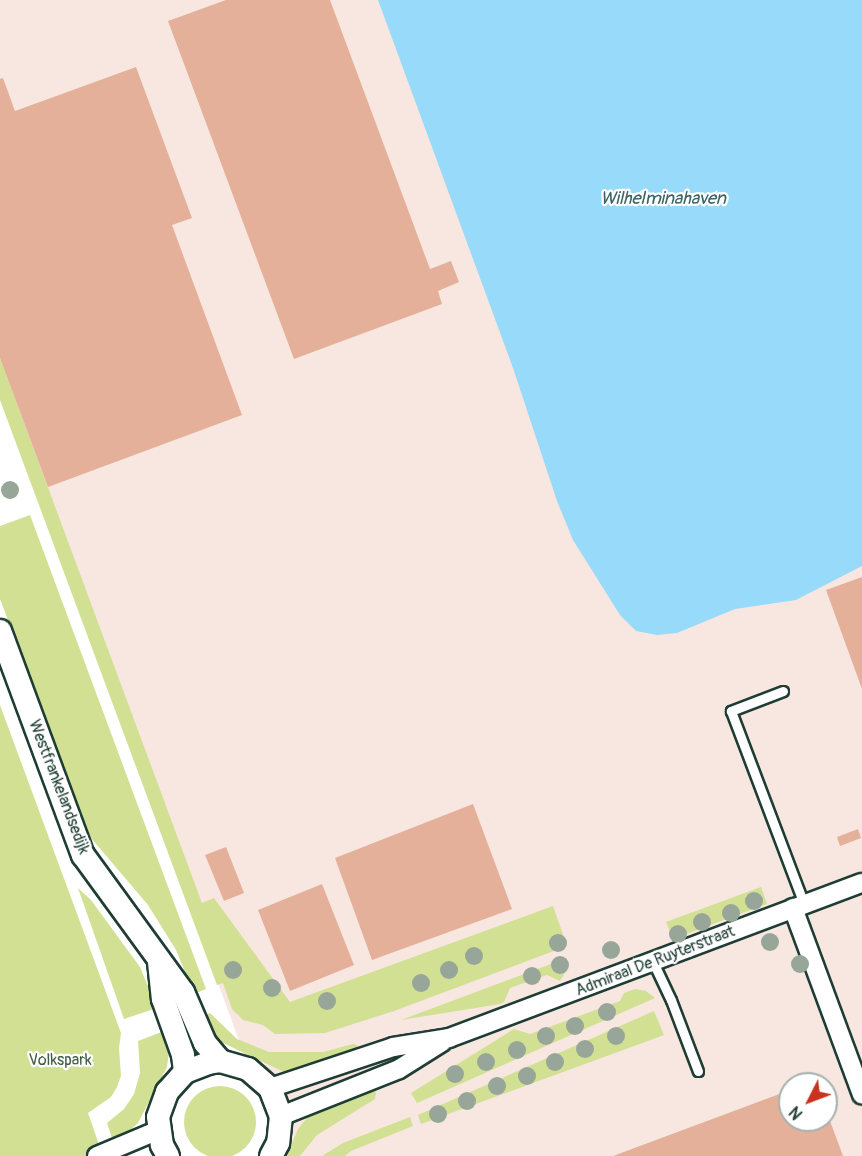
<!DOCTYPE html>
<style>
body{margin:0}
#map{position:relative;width:862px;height:1156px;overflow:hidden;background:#fff;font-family:Pangolin,sans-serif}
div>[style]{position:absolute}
.built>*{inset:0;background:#f7e7e0}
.green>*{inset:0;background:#d2e093}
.round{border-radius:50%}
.water>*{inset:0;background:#97daf9}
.building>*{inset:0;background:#e5b099}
.roads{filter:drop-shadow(2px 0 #1f3d34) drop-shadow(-2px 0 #1f3d34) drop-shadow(0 2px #1f3d34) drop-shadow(0 -2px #1f3d34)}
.service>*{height:9px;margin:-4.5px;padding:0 4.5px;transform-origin:4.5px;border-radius:4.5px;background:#fff}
.minor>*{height:18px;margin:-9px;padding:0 9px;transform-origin:9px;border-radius:9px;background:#fff}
.tertiary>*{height:22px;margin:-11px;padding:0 11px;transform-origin:11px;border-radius:11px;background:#fff}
.trees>*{width:18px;height:18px;margin:-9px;border-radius:50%;background:#98a69a}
span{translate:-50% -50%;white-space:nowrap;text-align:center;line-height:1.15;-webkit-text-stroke:4.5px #fff;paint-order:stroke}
.street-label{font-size:16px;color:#1f3d34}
.park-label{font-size:16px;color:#435e47}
.water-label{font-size:18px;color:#3d6465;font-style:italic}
.north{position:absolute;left:778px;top:1072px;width:60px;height:60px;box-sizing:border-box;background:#fff;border:2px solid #a5b1ae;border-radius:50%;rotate:228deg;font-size:16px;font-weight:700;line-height:24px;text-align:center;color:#1f3d34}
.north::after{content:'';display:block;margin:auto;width:21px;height:27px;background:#c8321e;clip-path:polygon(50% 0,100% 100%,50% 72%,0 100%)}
</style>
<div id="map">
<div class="built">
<i style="clip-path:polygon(evenodd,0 0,383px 0,862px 554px,862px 1156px,281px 1156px,0 384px,0 0,790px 1084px,826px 1084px,826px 1120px,790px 1120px,790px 1084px)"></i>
</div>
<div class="green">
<i style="clip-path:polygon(0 358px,202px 903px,214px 898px,290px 1002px,553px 906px,567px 946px,394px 1011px,325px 1033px,275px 1034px,263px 1025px,243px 1020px,232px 1009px,223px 983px,217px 985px,0 400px)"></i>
<i style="clip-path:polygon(30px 515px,206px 989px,194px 994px,176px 950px,148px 905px,91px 838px,0 599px,0 526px)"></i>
<i style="clip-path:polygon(0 705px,121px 1033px,119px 1048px,121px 1076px,117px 1087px,111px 1097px,88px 1113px,103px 1156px,0 1156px)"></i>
<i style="clip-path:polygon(761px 887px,767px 904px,673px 939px,666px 922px)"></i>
<i style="clip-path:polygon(78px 888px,91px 900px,140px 967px,157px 1008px,124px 1019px)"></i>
<i style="clip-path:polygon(567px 958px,568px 968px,560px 981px,547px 975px,510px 988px,504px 1002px,500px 1004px,401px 1020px)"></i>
<i style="clip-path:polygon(635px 989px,646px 991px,655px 998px,417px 1103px,411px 1093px,514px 1029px,530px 1034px,620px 1001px,624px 993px)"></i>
<i style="clip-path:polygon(654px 1011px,664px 1035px,421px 1124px,418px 1115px)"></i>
<i style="clip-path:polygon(210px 1013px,237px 1039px,269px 1052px,323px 1052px,353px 1044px,357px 1045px,359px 1050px,295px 1073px,284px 1072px,219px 1041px,212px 1033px,205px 1016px)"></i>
<i style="clip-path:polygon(164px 1031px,170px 1044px,167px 1067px,138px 1123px,126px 1134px,113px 1141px,107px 1123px,124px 1109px,134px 1094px,140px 1073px,138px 1041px)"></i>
<i class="round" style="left:184px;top:1086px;width:72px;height:72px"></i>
<i style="clip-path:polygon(373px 1089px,376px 1092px,375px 1099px,317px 1135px,300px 1156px,287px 1156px,298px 1129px,311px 1113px)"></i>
<i style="clip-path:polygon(410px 1117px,413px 1126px,351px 1151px,345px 1156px,322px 1156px,343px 1143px)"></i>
</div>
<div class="water">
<i style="clip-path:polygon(378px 0,862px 0,862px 566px,796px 600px,735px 609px,677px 633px,657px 635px,636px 631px,620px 615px,573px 540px,557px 501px,513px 368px)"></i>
</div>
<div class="building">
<i style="clip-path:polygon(226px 0,330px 0,430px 269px,451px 261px,459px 282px,438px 291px,442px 304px,294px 359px,168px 21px)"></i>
<i style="clip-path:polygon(136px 67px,192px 218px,172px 225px,242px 415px,48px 487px,0 358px,0 79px,3px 78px,15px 111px)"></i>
<i style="clip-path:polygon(862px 577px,862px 689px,826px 590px)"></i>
<i style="clip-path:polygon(473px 804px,512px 909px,372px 960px,335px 858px)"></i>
<i style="clip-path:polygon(858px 829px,861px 838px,840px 846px,837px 837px)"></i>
<i style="clip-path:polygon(226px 847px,244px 893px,224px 901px,205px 855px)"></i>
<i style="clip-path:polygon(322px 884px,354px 965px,290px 991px,258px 910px)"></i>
<i style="clip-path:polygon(790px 1090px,790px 1120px,826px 1120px,826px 1110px,843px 1156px,613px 1156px)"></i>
</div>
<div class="roads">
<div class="service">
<i style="left:783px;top:691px;width:56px;rotate:159deg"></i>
<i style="left:731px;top:711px;width:206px;rotate:69.3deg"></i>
<i style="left:653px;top:962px;width:42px;rotate:64.7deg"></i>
<i style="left:671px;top:1000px;width:76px;rotate:69.2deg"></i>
</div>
<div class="minor">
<i style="left:793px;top:908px;width:199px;rotate:69.7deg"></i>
<i style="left:270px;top:1088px;width:130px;rotate:-18.4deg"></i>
<i style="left:393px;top:1047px;width:57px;rotate:-9.1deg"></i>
<i style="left:449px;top:1038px;width:441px;rotate:-20.6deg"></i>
<i style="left:281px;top:1116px;width:127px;rotate:-21.7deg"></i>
<i style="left:399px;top:1069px;width:51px;rotate:-32.1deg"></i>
<i style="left:97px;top:1156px;width:67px;rotate:-22.8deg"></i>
</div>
<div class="tertiary">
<i style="left:0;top:631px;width:239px;rotate:69.7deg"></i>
<i style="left:83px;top:855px;width:170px;rotate:53.9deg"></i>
<i style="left:183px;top:992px;width:56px;rotate:66.7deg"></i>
<i style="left:205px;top:1043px;width:23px;rotate:50deg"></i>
<i style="left:159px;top:962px;width:37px;rotate:84deg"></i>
<i style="left:163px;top:999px;width:59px;rotate:70.3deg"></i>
<i style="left:183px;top:1055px;width:17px;rotate:83deg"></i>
<i style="left:168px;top:1156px;width:13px;rotate:-119deg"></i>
<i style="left:162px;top:1145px;width:28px;rotate:-98deg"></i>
<i style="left:158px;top:1117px;width:27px;rotate:-70deg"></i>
<i style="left:167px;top:1092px;width:27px;rotate:-48deg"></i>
<i style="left:185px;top:1072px;width:25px;rotate:-21deg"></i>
<i style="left:208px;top:1063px;width:12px;rotate:-9deg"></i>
<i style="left:220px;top:1061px;width:29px;rotate:16deg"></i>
<i style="left:248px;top:1069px;width:29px;rotate:41deg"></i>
<i style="left:270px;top:1088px;width:30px;rotate:69deg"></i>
<i style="left:281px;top:1116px;width:27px;rotate:96deg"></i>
<i style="left:278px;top:1143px;width:15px;rotate:118deg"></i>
</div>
</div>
<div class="trees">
<i style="left:10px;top:490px"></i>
<i style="left:754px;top:901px"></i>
<i style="left:731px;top:913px"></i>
<i style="left:702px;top:922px"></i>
<i style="left:678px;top:934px"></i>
<i style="left:770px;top:942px"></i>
<i style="left:558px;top:943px"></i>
<i style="left:611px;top:950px"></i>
<i style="left:474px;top:956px"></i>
<i style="left:800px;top:964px"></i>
<i style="left:560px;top:965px"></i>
<i style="left:233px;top:970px"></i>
<i style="left:449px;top:970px"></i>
<i style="left:532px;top:976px"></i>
<i style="left:421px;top:983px"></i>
<i style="left:272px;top:988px"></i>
<i style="left:327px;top:1001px"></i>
<i style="left:607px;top:1012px"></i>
<i style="left:575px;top:1026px"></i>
<i style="left:546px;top:1036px"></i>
<i style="left:616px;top:1036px"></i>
<i style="left:585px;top:1049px"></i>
<i style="left:517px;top:1050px"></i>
<i style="left:486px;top:1062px"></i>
<i style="left:555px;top:1062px"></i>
<i style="left:455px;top:1074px"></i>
<i style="left:527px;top:1076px"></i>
<i style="left:497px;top:1086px"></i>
<i style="left:467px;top:1101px"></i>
<i style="left:438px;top:1114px"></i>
</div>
<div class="street-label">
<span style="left:59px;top:787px;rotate:69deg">Westfrankelandsedijk</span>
<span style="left:655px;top:961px;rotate:-21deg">Admiraal De Ruyterstraat</span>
</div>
<div class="park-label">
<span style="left:60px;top:1060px">Volkspark</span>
</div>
<div class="water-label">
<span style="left:663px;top:199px">Wilhelminahaven</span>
</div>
<div class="north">N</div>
</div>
